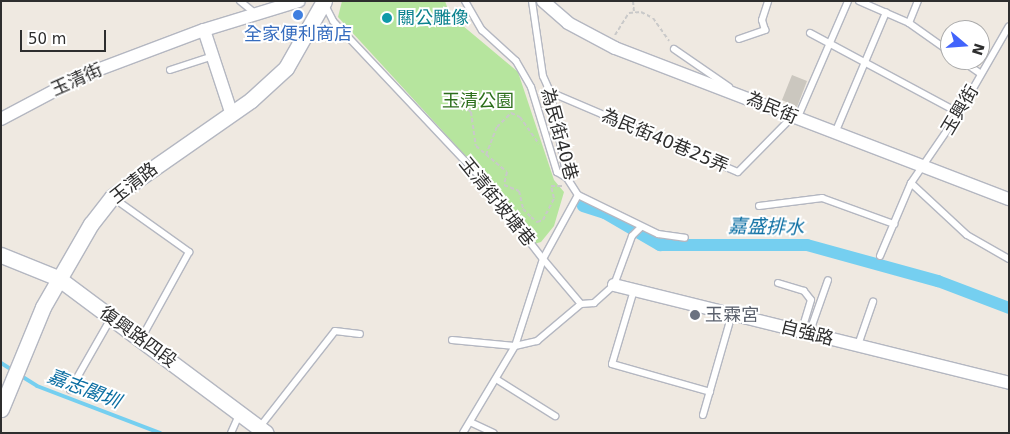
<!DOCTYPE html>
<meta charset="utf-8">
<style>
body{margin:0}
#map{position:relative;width:1010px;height:434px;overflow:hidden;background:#efe9e1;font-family:"DejaVu Sans","Noto Sans TC",sans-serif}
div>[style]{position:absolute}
.green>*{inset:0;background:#b6e59e}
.stream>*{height:4px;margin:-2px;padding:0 2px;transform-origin:2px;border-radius:2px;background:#75cff0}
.canal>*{height:12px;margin:-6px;padding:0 6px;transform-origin:6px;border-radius:6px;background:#75cff0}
.building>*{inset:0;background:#cbc7bf}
.path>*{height:2px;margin-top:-1px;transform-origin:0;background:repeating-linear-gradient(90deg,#c9c9c9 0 4px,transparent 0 6.5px)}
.roads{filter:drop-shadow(1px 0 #b4b7c1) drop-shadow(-1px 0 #b4b7c1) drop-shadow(0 1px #b4b7c1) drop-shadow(0 -1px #b4b7c1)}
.service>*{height:6px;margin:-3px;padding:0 3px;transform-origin:3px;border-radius:3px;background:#fff}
.minor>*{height:12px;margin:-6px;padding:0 6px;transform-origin:6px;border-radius:6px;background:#fff}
.tertiary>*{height:15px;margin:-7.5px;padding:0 7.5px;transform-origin:7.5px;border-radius:7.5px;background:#fff}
.dots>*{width:14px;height:14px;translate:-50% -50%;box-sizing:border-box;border:2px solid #fff;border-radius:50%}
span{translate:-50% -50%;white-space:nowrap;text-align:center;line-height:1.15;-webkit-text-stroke:4px #fff;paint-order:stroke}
.culture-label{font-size:18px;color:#0d838f}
.left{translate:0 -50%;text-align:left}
.shop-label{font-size:18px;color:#366cbe}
.street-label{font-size:18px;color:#2e2e2e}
.park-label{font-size:18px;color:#2c6e1b}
.worship-label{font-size:18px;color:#5b616d}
.water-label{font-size:19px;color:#0d6fa3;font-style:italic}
.frame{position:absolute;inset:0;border:2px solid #2e2e2e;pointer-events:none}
.north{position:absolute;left:940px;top:20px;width:50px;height:50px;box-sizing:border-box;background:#fff;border:1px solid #ababab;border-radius:50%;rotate:108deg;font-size:14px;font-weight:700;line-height:20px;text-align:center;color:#2e2e2e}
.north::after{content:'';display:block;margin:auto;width:18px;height:22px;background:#4264fb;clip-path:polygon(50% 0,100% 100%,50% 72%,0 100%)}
.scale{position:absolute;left:20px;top:30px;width:86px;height:22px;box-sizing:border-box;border:2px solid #2e2e2e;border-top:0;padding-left:6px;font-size:15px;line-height:18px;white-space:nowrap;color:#2e2e2e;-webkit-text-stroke:4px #fff;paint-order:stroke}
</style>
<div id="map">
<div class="green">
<i style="clip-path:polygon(342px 1px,445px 1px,450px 15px,518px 72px,554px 180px,564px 192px,554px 226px,541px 242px,534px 244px,484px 176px,338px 17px)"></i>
</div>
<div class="stream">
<i style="left:1px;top:363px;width:13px;rotate:32deg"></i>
<i style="left:18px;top:374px;width:22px;rotate:32deg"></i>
<i style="left:37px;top:386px;width:132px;rotate:20.9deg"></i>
</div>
<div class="canal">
<i style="left:583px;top:206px;width:23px;rotate:18deg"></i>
<i style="left:605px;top:213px;width:64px;rotate:30.2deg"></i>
<i style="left:660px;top:245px;width:147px"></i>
<i style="left:807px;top:245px;width:136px;rotate:15.4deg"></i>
<i style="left:938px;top:281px;width:76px;rotate:20.8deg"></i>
</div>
<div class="building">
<i style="clip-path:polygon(792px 75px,807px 81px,797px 107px,782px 100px)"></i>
</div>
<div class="path">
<i style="left:633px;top:1px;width:12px;rotate:85deg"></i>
<i style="left:615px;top:35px;width:26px;rotate:-58deg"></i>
<i style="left:629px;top:13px;width:12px;rotate:-5deg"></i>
<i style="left:641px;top:12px;width:13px;rotate:27deg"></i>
<i style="left:653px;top:18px;width:28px;rotate:55deg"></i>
<i style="left:450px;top:92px;width:29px;rotate:44deg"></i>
<i style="left:471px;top:112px;width:34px;rotate:82deg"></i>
<i style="left:476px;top:146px;width:40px;rotate:40deg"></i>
<i style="left:507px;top:172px;width:13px;rotate:103deg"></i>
<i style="left:504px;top:185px;width:16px;rotate:22deg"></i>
<i style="left:519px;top:191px;width:18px;rotate:77deg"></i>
<i style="left:523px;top:209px;width:11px;rotate:45deg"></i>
<i style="left:531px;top:217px;width:8px;rotate:40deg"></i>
<i style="left:537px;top:222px;width:6px;rotate:-18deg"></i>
<i style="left:543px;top:220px;width:25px;rotate:-63deg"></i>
<i style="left:554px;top:198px;width:12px;rotate:-104deg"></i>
<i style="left:551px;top:186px;width:11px"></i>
<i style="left:486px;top:155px;width:30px;rotate:-69deg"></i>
<i style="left:497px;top:127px;width:20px;rotate:-45deg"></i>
<i style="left:511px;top:113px;width:10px;rotate:24deg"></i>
<i style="left:520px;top:117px;width:33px;rotate:55deg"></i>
</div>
<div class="roads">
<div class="service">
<i style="left:240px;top:1px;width:19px;rotate:39deg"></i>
<i style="left:465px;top:1px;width:34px;rotate:60deg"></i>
<i style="left:482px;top:30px;width:46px;rotate:42.4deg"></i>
<i style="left:516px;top:61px;width:30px;rotate:60deg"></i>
<i style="left:531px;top:87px;width:89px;rotate:73deg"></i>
<i style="left:557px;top:172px;width:12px;rotate:31deg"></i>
<i style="left:532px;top:1px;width:76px;rotate:81.7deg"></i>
<i style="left:543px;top:76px;width:17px;rotate:66deg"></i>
<i style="left:550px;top:92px;width:88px;rotate:78.8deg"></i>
<i style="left:567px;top:178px;width:20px;rotate:57deg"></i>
<i style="left:578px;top:195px;width:73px;rotate:118.7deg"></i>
<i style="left:543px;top:259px;width:59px;rotate:49.8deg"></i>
<i style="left:581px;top:304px;width:13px;rotate:-4deg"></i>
<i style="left:594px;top:303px;width:27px;rotate:-42deg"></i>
<i style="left:614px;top:285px;width:52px;rotate:-69.8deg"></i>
<i style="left:632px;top:236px;width:13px;rotate:-45deg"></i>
<i style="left:859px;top:1px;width:55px;rotate:23.7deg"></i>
<i style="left:909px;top:23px;width:50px;rotate:35.3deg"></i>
<i style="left:324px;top:3px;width:20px;rotate:63deg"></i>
<i style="left:333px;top:21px;width:212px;rotate:46.7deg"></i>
<i style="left:478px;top:175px;width:106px;rotate:52.3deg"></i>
<i style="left:543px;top:259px;width:91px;rotate:107.8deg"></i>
<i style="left:515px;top:346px;width:101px;rotate:120.9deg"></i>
<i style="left:909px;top:23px;width:24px;rotate:-68deg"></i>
<i style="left:810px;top:33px;width:169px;rotate:28.2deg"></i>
<i style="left:739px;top:39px;width:28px;rotate:-19deg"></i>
<i style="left:765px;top:30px;width:10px;rotate:-107deg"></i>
<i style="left:762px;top:20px;width:20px;rotate:-72deg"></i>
<i style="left:674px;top:49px;width:67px;rotate:34.6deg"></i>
<i style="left:961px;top:60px;width:24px;rotate:35deg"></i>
<i style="left:170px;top:70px;width:45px;rotate:-18deg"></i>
<i style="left:550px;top:92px;width:204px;rotate:23.1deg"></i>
<i style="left:738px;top:172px;width:76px;rotate:-45.5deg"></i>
<i style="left:797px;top:119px;width:129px;rotate:-66.6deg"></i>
<i style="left:835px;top:133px;width:131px;rotate:-67.1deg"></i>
<i style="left:911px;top:183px;width:76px;rotate:42.9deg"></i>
<i style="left:967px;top:235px;width:48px;rotate:29.7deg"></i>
<i style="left:578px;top:195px;width:89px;rotate:26deg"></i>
<i style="left:658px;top:234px;width:27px;rotate:8deg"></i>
<i style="left:112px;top:197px;width:95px;rotate:35.5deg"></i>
<i style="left:189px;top:252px;width:99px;rotate:118.9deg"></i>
<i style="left:759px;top:206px;width:64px;rotate:-7.2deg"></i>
<i style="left:822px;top:198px;width:77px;rotate:19.9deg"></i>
<i style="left:880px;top:256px;width:79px;rotate:-67deg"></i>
<i style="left:911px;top:183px;width:85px;rotate:-55.6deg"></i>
<i style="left:959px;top:113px;width:100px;rotate:-60.1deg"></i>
<i style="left:778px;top:283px;width:27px;rotate:17deg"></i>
<i style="left:804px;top:291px;width:11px;rotate:52deg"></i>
<i style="left:811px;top:300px;width:34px;rotate:107deg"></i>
<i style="left:634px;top:290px;width:77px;rotate:106.6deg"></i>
<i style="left:612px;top:364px;width:102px;rotate:15.9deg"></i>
<i style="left:809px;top:334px;width:57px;rotate:-70.6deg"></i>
<i style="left:452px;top:340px;width:63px;rotate:5.4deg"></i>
<i style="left:515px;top:346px;width:23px;rotate:-13deg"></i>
<i style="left:537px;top:341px;width:57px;rotate:-40.1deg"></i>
<i style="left:858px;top:345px;width:46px;rotate:-70.8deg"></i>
<i style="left:496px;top:379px;width:70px;rotate:32.1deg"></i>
<i style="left:70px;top:390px;width:83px;rotate:-60.3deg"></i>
<i style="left:703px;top:415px;width:105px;rotate:-74deg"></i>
<i style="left:470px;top:422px;width:26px;rotate:25deg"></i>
<i style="left:259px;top:428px;width:123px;rotate:-51.9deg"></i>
<i style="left:335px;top:331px;width:25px;rotate:7deg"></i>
<i style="left:231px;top:433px;width:22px;rotate:-66deg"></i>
</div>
<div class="minor">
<i style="left:543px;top:1px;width:33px;rotate:41deg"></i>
<i style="left:568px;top:23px;width:53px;rotate:28deg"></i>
<i style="left:615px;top:48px;width:422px;rotate:21deg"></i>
<i style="left:204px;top:30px;width:86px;rotate:71.8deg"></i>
<i style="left:1px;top:119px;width:94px;rotate:-27.9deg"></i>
<i style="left:84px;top:75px;width:128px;rotate:-20.6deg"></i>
<i style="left:204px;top:30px;width:99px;rotate:-17deg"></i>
<i style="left:614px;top:285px;width:407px;rotate:13.9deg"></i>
</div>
<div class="tertiary">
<i style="left:1px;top:255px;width:61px;rotate:22deg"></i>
<i style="left:58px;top:278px;width:259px;rotate:36.7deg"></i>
<i style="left:1px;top:409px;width:110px;rotate:-67.6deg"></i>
<i style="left:43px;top:307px;width:96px;rotate:-60deg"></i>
<i style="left:91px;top:224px;width:34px;rotate:-52deg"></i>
<i style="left:112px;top:197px;width:169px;rotate:-34.9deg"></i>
<i style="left:251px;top:100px;width:47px;rotate:-42.4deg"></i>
<i style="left:286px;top:68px;width:77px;rotate:-60.4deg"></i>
</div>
</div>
<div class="dots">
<i style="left:298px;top:15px;background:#3f7fe0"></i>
<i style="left:387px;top:18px;background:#0f9aa8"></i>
<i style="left:695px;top:315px;background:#6b7280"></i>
</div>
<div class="culture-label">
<span class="left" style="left:397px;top:18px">關公雕像</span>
</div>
<div class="shop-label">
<span style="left:298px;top:34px">全家便利商店</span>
</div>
<div class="street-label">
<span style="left:77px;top:80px;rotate:-24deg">玉清街</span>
<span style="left:772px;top:108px;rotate:23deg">為民街</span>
<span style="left:960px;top:110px;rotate:-59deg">玉興街</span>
<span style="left:559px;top:134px;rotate:75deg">為民街40巷</span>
<span style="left:665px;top:141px;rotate:23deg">為民街40巷25弄</span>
<span style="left:134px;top:183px;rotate:-38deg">玉清路</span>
<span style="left:497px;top:202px;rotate:51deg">玉清街坡塘巷</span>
<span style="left:807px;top:333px;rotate:14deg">自強路</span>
<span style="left:138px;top:337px;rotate:36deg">復興路四段</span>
</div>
<div class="park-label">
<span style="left:478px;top:101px">玉清公園</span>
</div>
<div class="worship-label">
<span class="left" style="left:705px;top:315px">玉霖宮</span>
</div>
<div class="water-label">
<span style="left:766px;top:227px;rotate:1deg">嘉盛排水</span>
<span style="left:84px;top:389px;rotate:21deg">嘉志閣圳</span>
</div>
<div class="frame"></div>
<div class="north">N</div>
<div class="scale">50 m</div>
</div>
